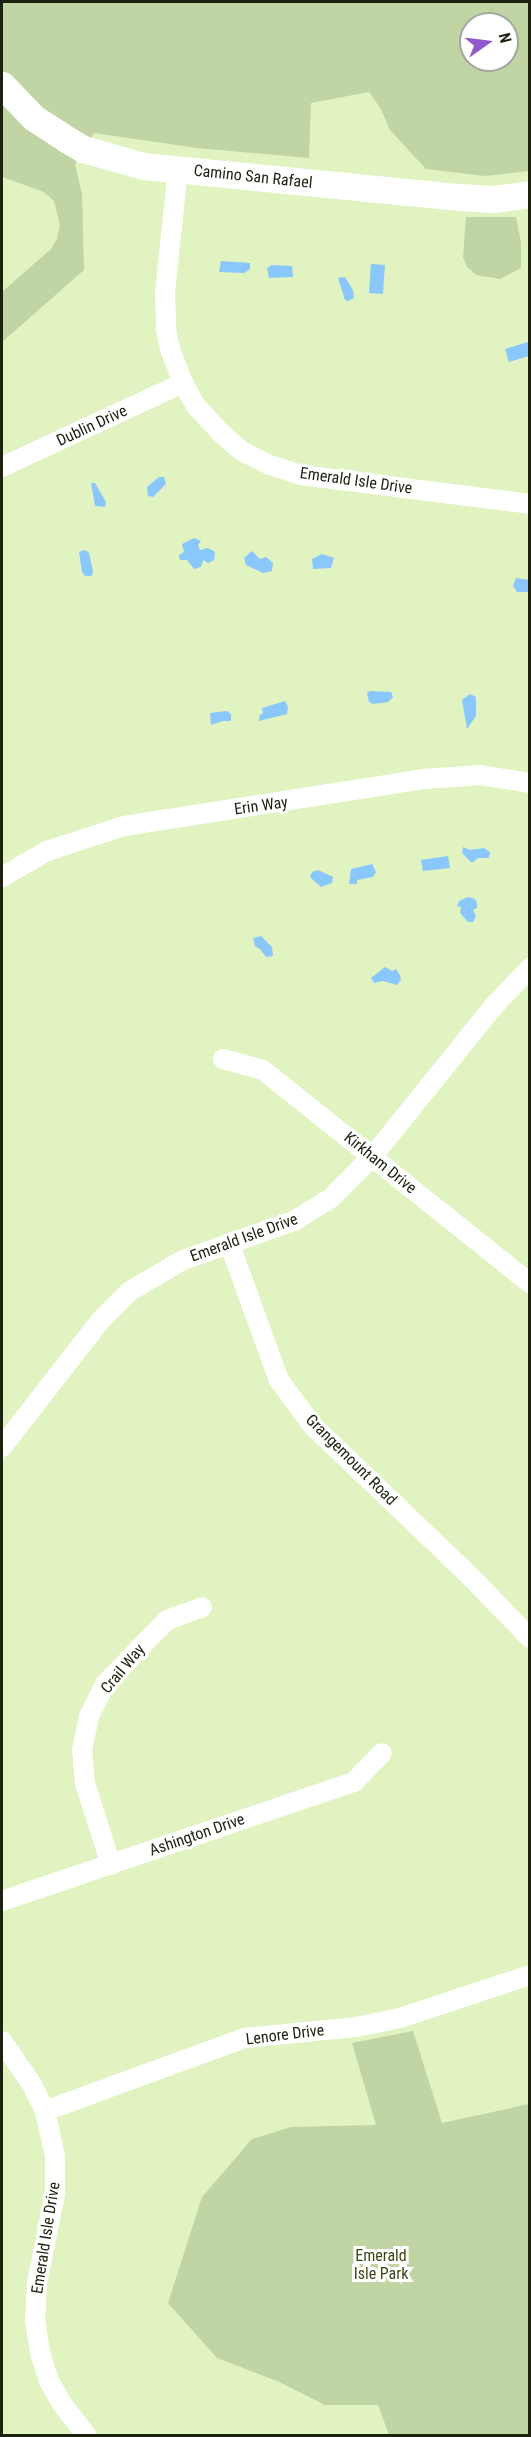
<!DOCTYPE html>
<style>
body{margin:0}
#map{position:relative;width:531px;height:2437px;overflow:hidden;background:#e0f3c0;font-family:"Roboto Condensed",sans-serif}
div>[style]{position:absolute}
.green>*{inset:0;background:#c1d4a3}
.water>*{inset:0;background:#89c7fc}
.street>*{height:20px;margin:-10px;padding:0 10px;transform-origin:10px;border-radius:10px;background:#fff}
.secondary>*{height:27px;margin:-13.5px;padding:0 13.5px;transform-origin:13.5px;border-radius:13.5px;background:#fff}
span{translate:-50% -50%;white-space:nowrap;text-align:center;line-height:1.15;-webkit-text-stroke:6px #fff;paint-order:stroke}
.street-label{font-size:16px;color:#1c220f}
.park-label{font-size:16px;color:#384814}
.frame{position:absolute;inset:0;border:3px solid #1c220f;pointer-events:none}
.north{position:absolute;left:459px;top:12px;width:60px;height:60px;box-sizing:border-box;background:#fff;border:2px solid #a4a79f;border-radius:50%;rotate:76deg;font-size:16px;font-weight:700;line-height:24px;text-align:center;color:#1c220f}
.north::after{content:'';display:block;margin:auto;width:21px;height:27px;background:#9357ce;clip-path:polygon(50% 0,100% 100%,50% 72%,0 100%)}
</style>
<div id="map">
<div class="green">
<i style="clip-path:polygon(evenodd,2px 2px,529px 2px,529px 171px,485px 176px,426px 169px,390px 130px,381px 109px,369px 92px,311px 103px,309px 158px,197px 148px,94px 133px,75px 164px,82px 194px,84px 270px,2px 342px,2px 292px,51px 249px,57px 239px,60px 225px,54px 201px,44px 192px,2px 177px,2px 2px,471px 24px,507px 24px,507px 60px,471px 60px,471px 24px)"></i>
<i style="clip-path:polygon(466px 217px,516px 217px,521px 243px,521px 268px,500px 279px,476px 275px,467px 267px,463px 257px)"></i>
<i style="clip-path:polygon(413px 2031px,442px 2123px,529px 2104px,529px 2435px,389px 2435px,378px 2405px,325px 2405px,277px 2381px,217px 2358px,168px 2303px,202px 2197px,252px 2139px,291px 2127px,376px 2125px,352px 2043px)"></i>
</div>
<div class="water">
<i style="clip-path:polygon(221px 261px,250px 263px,250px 269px,244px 273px,219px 272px)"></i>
<i style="clip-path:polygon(371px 264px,385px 265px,383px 294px,369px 293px)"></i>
<i style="clip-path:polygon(272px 265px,292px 266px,293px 277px,269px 278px,267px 268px)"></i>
<i style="clip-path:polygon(345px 277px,353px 290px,354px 298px,348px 301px,345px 300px,338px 278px)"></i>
<i style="clip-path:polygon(528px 342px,529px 356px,509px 362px,505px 349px)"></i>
<i style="clip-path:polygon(159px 477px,164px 477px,166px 484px,153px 497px,148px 496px,147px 487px)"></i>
<i style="clip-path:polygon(91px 483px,95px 483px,106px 502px,105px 507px,95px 506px)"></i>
<i style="clip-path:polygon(194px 538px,201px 541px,198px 545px,200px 550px,208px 548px,215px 552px,214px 560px,208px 563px,203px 560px,201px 567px,194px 569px,187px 560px,180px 560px,179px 555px,184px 552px,182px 544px)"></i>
<i style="clip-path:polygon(85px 550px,89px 553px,93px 571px,92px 576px,85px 576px,82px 572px,79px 552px)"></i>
<i style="clip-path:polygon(252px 551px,260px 559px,266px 557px,273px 563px,272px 571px,263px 573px,246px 565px,244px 558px)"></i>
<i style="clip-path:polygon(322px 554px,334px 558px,331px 568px,313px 569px,312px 559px)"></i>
<i style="clip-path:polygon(516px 578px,529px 580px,529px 592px,517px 592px,513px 586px)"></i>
<i style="clip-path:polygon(370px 691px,391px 692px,393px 697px,388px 702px,373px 704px,369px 702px,367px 693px)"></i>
<i style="clip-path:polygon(470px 694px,476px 697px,476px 716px,467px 729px,462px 700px)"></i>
<i style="clip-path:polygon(285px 701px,288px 707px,287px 714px,259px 721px,260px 714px,263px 714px,262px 708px)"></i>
<i style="clip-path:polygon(227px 711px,231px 714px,231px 721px,223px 721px,211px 725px,210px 713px)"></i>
<i style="clip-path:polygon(463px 847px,470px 850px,484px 848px,490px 852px,489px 858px,478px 858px,472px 863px,462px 853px)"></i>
<i style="clip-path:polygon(448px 856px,450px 868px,423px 871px,421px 860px)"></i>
<i style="clip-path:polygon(372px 864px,376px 872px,373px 877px,357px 880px,357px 884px,349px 884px,351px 869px)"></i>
<i style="clip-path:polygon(318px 870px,333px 877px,332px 883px,321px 887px,310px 877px,312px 872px)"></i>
<i style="clip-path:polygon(468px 897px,475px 899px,477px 903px,477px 908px,473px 910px,476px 916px,473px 922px,468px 922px,460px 913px,461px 907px,457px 906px,459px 901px)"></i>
<i style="clip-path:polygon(261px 936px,272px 947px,273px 956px,266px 957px,260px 949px,255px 946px,253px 938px)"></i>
<i style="clip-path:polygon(385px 967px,392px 971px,396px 969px,400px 975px,401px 980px,397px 985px,383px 981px,374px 983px,371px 978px)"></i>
</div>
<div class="street">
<i style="left:178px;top:169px;width:124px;rotate:96deg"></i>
<i style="left:165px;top:292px;width:37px;rotate:88deg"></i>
<i style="left:166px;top:329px;width:20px;rotate:79deg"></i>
<i style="left:170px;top:349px;width:36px;rotate:69deg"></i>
<i style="left:183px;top:383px;width:26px;rotate:61deg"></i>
<i style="left:196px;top:406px;width:37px;rotate:47deg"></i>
<i style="left:221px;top:433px;width:28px;rotate:41deg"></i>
<i style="left:242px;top:451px;width:31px;rotate:27deg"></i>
<i style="left:270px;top:465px;width:33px;rotate:18deg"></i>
<i style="left:301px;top:475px;width:231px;rotate:7.2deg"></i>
<i style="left:2px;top:467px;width:200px;rotate:-24.9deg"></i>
<i style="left:2px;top:877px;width:52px;rotate:-30deg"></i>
<i style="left:47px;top:851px;width:81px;rotate:-18deg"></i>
<i style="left:124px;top:826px;width:305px;rotate:-8.9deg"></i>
<i style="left:425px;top:779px;width:55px;rotate:-4.2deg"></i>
<i style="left:480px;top:775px;width:51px;rotate:9.1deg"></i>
<i style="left:223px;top:1059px;width:41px;rotate:15.4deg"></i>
<i style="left:263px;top:1070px;width:342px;rotate:38.6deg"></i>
<i style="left:230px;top:1245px;width:144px;rotate:70.1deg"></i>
<i style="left:279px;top:1380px;width:56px;rotate:53.7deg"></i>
<i style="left:312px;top:1425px;width:213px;rotate:43.7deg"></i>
<i style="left:466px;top:1572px;width:92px;rotate:45.9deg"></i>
<i style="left:2px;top:1447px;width:160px;rotate:-52.1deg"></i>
<i style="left:100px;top:1321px;width:42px;rotate:-45deg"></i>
<i style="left:130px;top:1291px;width:61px;rotate:-30.3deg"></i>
<i style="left:183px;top:1260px;width:118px;rotate:-19.4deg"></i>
<i style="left:294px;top:1221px;width:44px;rotate:-31.9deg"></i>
<i style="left:331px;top:1198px;width:58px;rotate:-45deg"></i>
<i style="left:372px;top:1157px;width:193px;rotate:-51.1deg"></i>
<i style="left:493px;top:1007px;width:54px;rotate:-46.5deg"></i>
<i style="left:111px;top:1865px;width:86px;rotate:-107.6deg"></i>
<i style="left:85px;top:1783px;width:33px;rotate:-95deg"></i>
<i style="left:82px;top:1750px;width:35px;rotate:-78deg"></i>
<i style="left:89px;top:1716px;width:36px;rotate:-63deg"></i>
<i style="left:105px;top:1684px;width:89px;rotate:-45.9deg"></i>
<i style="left:167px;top:1620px;width:37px;rotate:-20deg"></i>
<i style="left:2px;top:1901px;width:372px;rotate:-18.7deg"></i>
<i style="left:354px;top:1782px;width:40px;rotate:-46deg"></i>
<i style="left:2px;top:2041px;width:51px;rotate:55.4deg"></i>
<i style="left:31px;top:2083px;width:31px;rotate:63deg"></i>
<i style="left:45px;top:2111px;width:46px;rotate:77.5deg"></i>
<i style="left:55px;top:2156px;width:38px;rotate:90deg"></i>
<i style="left:55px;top:2194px;width:91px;rotate:101.4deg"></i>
<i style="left:37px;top:2283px;width:37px;rotate:93deg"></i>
<i style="left:35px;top:2320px;width:36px;rotate:81deg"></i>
<i style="left:41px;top:2356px;width:28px;rotate:72deg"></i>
<i style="left:50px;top:2383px;width:24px;rotate:60deg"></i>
<i style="left:62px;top:2404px;width:41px;rotate:52deg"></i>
<i style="left:45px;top:2111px;width:213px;rotate:-20.1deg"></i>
<i style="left:245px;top:2038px;width:112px;rotate:-5.7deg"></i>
<i style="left:356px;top:2027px;width:45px;rotate:-11.6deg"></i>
<i style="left:400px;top:2018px;width:137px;rotate:-18.3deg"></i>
</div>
<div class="secondary">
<i style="left:2px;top:85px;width:46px;rotate:45.9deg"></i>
<i style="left:34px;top:118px;width:38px;rotate:33deg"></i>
<i style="left:66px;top:139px;width:20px;rotate:30deg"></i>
<i style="left:83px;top:149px;width:62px;rotate:15.8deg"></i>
<i style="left:143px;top:166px;width:321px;rotate:5.6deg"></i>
<i style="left:462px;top:197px;width:30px;rotate:4deg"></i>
<i style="left:492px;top:199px;width:38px;rotate:-7deg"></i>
</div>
<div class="street-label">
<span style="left:253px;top:177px;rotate:6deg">Camino San Rafael</span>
<span style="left:92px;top:426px;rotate:-25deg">Dublin Drive</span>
<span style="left:356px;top:481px;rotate:8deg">Emerald Isle Drive</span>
<span style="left:261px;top:806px;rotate:-8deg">Erin Way</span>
<span style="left:380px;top:1163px;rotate:39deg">Kirkham Drive</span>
<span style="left:244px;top:1238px;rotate:-20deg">Emerald Isle Drive</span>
<span style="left:351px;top:1460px;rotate:45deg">Grangemount Road</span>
<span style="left:123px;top:1669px;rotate:-50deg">Crail Way</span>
<span style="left:197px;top:1835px;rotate:-19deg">Ashington Drive</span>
<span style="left:285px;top:2035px;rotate:-7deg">Lenore Drive</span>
<span style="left:46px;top:2238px;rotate:-81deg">Emerald Isle Drive</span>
</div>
<div class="park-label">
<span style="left:381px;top:2265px">Emerald<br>Isle Park</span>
</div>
<div class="frame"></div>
<div class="north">N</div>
</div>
